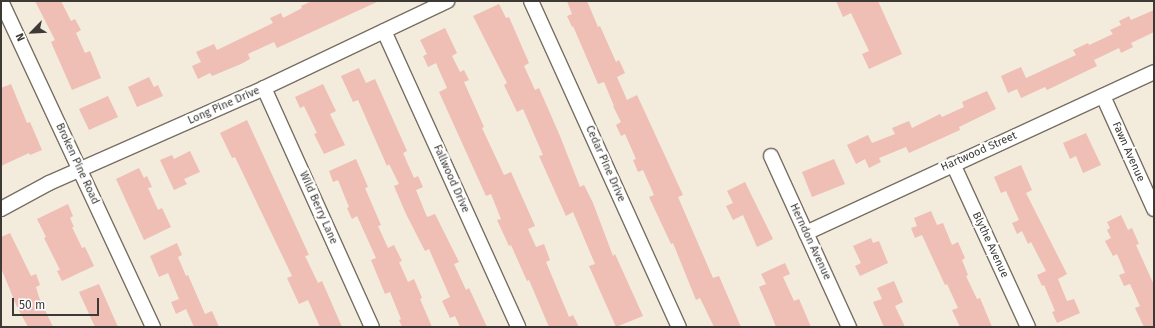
<!DOCTYPE html>
<style>
body{margin:0}
#map{position:relative;width:1155px;height:328px;overflow:hidden;background:#f3ebdc;font-family:"Fira Sans",sans-serif}
div>[style]{position:absolute}
.building>*{inset:0;background:#efbeb5}
.roads{filter:drop-shadow(1px 0 #777063) drop-shadow(-1px 0 #777063) drop-shadow(0 1px #777063) drop-shadow(0 -1px #777063)}
.street>*{height:14px;margin:-7px;padding:0 7px;transform-origin:7px;border-radius:7px;background:#fff}
span{translate:-50% -50%;white-space:nowrap;text-align:center;line-height:1.15;-webkit-text-stroke:4px #fff;paint-order:stroke}
.street-label{font-size:11px;color:#3d3a35}
.frame{position:absolute;inset:0;border:2px solid #3d3a35;pointer-events:none}
.north{position:absolute;left:12px;top:12px;width:40px;height:40px;-webkit-text-stroke:3px #fff;paint-order:stroke;rotate:246deg;font-size:11px;font-weight:700;line-height:16px;text-align:center;color:#3d3a35}
.north::after{content:'';display:block;margin:auto;width:14px;height:18px;background:#3d3a35;clip-path:polygon(50% 0,100% 100%,50% 72%,0 100%)}
.scale{position:absolute;left:12px;top:298px;width:87px;height:18px;box-sizing:border-box;border:2px solid #3d3a35;border-top:0;padding-left:5px;font-size:12px;line-height:14px;white-space:nowrap;color:#3d3a35;-webkit-text-stroke:3px #fff;paint-order:stroke}
</style>
<div id="map">
<div class="building">
<i style="clip-path:polygon(35px 1px,61px 1px,71px 21px,75px 19px,81px 30px,76px 33px,85px 53px,90px 51px,101px 78px,72px 90px,51px 42px,55px 40px)"></i>
<i style="clip-path:polygon(312px 1px,379px 1px,277px 48px,274px 42px,248px 54px,250px 59px,241px 64px,212px 76px,210px 73px,198px 79px,192px 66px,201px 62px,196px 52px,214px 44px,217px 50px,273px 23px,270px 18px,281px 13px,283px 18px,302px 8px,301px 6px)"></i>
<i style="clip-path:polygon(567px 1px,587px 1px,598px 27px,600px 26px,616px 62px,619px 60px,625px 73px,617px 77px,627px 100px,637px 95px,683px 195px,678px 197px,713px 278px,719px 276px,741px 327px,714px 327px,700px 298px,696px 300px,673px 243px,671px 244px,649px 197px,654px 195px,643px 170px,638px 172px,633px 160px,636px 159px,625px 134px,621px 136px,616px 125px,621px 122px,613px 106px,614px 106px,604px 82px,598px 84px,573px 26px,572px 27px,567px 16px,572px 14px)"></i>
<i style="clip-path:polygon(836px 1px,878px 1px,902px 54px,869px 69px,862px 54px,869px 51px,851px 13px,843px 17px)"></i>
<i style="clip-path:polygon(499px 4px,506px 18px,509px 17px,529px 63px,524px 66px,535px 90px,539px 88px,560px 136px,580px 187px,584px 185px,593px 203px,613px 256px,615px 254px,643px 316px,616px 327px,589px 266px,595px 264px,573px 212px,566px 216px,539px 156px,543px 155px,523px 109px,517px 112px,504px 85px,507px 83px,473px 16px)"></i>
<i style="clip-path:polygon(1154px 10px,1154px 32px,1131px 43px,1133px 47px,1121px 53px,1119px 48px,1094px 60px,1097px 66px,1047px 90px,1045px 87px,1021px 98px,1017px 89px,1008px 93px,1001px 76px,1021px 67px,1026px 78px,1076px 55px,1073px 50px,1088px 43px,1089px 45px,1113px 34px,1110px 30px,1121px 25px,1119px 21px,1129px 16px,1131px 20px)"></i>
<i style="clip-path:polygon(445px 28px,457px 53px,452px 56px,460px 72px,464px 70px,469px 80px,464px 82px,484px 127px,482px 128px,504px 175px,511px 172px,535px 226px,528px 229px,536px 247px,544px 244px,550px 260px,546px 262px,569px 317px,573px 315px,579px 327px,549px 327px,529px 280px,527px 281px,511px 245px,509px 246px,497px 220px,501px 219px,491px 194px,486px 196px,439px 92px,447px 88px,436px 63px,428px 67px,423px 56px,427px 54px,420px 40px)"></i>
<i style="clip-path:polygon(359px 68px,366px 83px,375px 79px,407px 151px,403px 153px,414px 178px,418px 176px,423px 187px,416px 190px,427px 217px,435px 214px,459px 262px,454px 264px,466px 290px,469px 288px,487px 327px,460px 327px,455px 316px,450px 318px,442px 301px,450px 297px,429px 249px,425px 251px,406px 214px,394px 186px,399px 184px,389px 164px,387px 166px,358px 100px,353px 102px,341px 76px)"></i>
<i style="clip-path:polygon(149px 77px,154px 87px,158px 85px,163px 96px,137px 107px,128px 87px)"></i>
<i style="clip-path:polygon(11px 84px,27px 123px,30px 122px,42px 150px,30px 155px,29px 153px,1px 166px,1px 88px)"></i>
<i style="clip-path:polygon(323px 84px,336px 111px,330px 114px,345px 145px,324px 154px,314px 134px,317px 133px,304px 106px,300px 108px,295px 97px)"></i>
<i style="clip-path:polygon(987px 91px,996px 109px,959px 127px,960px 130px,909px 153px,906px 147px,879px 158px,881px 162px,869px 168px,865px 159px,856px 164px,847px 145px,868px 135px,872px 143px,895px 134px,892px 128px,909px 121px,912px 128px,940px 114px,942px 117px,964px 107px,962px 102px)"></i>
<i style="clip-path:polygon(108px 96px,118px 117px,89px 130px,79px 109px)"></i>
<i style="clip-path:polygon(247px 120px,309px 255px,305px 256px,318px 283px,322px 281px,342px 327px,320px 327px,308px 300px,299px 304px,287px 278px,292px 276px,235px 157px,232px 158px,220px 133px)"></i>
<i style="clip-path:polygon(1086px 133px,1101px 165px,1083px 173px,1076px 156px,1070px 159px,1063px 143px)"></i>
<i style="clip-path:polygon(190px 151px,200px 172px,184px 179px,187px 184px,174px 190px,160px 160px,172px 155px,174px 159px)"></i>
<i style="clip-path:polygon(356px 159px,368px 187px,365px 188px,381px 225px,378px 226px,388px 248px,394px 245px,402px 261px,399px 262px,408px 282px,414px 279px,422px 298px,420px 299px,432px 327px,402px 327px,399px 320px,401px 319px,390px 292px,385px 294px,371px 260px,376px 258px,357px 216px,352px 219px,347px 208px,349px 207px,338px 180px,333px 182px,329px 171px)"></i>
<i style="clip-path:polygon(834px 159px,845px 184px,812px 197px,802px 172px)"></i>
<i style="clip-path:polygon(1021px 165px,1032px 190px,1026px 193px,1067px 274px,1058px 279px,1067px 301px,1074px 299px,1080px 313px,1057px 323px,1052px 312px,1055px 311px,1044px 285px,1042px 286px,1037px 275px,1046px 271px,1031px 242px,1028px 244px,1022px 231px,1017px 234px,1012px 223px,1019px 220px,1006px 191px,1001px 193px,994px 177px)"></i>
<i style="clip-path:polygon(139px 168px,144px 178px,147px 176px,152px 187px,148px 188px,158px 210px,162px 208px,171px 227px,144px 240px,116px 179px)"></i>
<i style="clip-path:polygon(745px 182px,773px 239px,757px 247px,743px 215px,733px 220px,726px 206px,733px 203px,727px 191px)"></i>
<i style="clip-path:polygon(68px 204px,73px 216px,70px 218px,74px 227px,72px 227px,82px 248px,85px 247px,94px 266px,62px 281px,57px 271px,60px 270px,44px 238px,46px 237px,37px 219px)"></i>
<i style="clip-path:polygon(931px 211px,937px 225px,943px 223px,952px 245px,958px 242px,965px 258px,962px 260px,968px 275px,966px 276px,977px 299px,980px 298px,992px 327px,960px 327px,952px 310px,958px 308px,947px 284px,945px 285px,922px 235px,915px 238px,911px 228px,917px 226px,914px 218px)"></i>
<i style="clip-path:polygon(1121px 215px,1128px 230px,1132px 228px,1139px 244px,1136px 245px,1154px 285px,1154px 327px,1144px 327px,1135px 308px,1140px 306px,1130px 284px,1124px 286px,1119px 275px,1125px 273px,1117px 254px,1113px 256px,1105px 241px,1111px 238px,1107px 230px,1110px 228px,1107px 222px)"></i>
<i style="clip-path:polygon(10px 233px,31px 276px,36px 274px,40px 285px,36px 287px,39px 297px,53px 327px,28px 327px,17px 307px,1px 268px,1px 237px)"></i>
<i style="clip-path:polygon(871px 238px,873px 243px,879px 241px,888px 263px,860px 276px,855px 266px,861px 263px,853px 246px)"></i>
<i style="clip-path:polygon(177px 243px,182px 255px,178px 257px,186px 276px,188px 275px,205px 314px,212px 311px,219px 327px,194px 327px,186px 309px,176px 314px,171px 302px,179px 299px,168px 273px,159px 277px,150px 256px)"></i>
<i style="clip-path:polygon(785px 263px,790px 274px,783px 277px,794px 301px,799px 299px,811px 327px,776px 327px,770px 312px,759px 287px,766px 284px,761px 274px)"></i>
<i style="clip-path:polygon(894px 281px,903px 302px,895px 306px,905px 327px,884px 327px,873px 302px,882px 299px,877px 288px)"></i>
<i style="clip-path:polygon(99px 284px,118px 327px,95px 327px,79px 292px)"></i>
</div>
<div class="roads">
<div class="street">
<i style="left:1px;top:1px;width:360px;rotate:65deg"></i>
<i style="left:531px;top:1px;width:358px;rotate:65.6deg"></i>
<i style="left:384px;top:31px;width:325px;rotate:65.6deg"></i>
<i style="left:264px;top:88px;width:262px;rotate:65.7deg"></i>
<i style="left:1103px;top:96px;width:124px;rotate:65.7deg"></i>
<i style="left:771px;top:156px;width:188px;rotate:65.5deg"></i>
<i style="left:953px;top:164px;width:179px;rotate:65.3deg"></i>
<i style="left:1px;top:209px;width:55px;rotate:-28.4deg"></i>
<i style="left:49px;top:183px;width:235px;rotate:-23.8deg"></i>
<i style="left:264px;top:88px;width:203px;rotate:-25.4deg"></i>
<i style="left:806px;top:233px;width:383px;rotate:-24.8deg"></i>
</div>
</div>
<div class="street-label">
<span style="left:224px;top:106px;rotate:-24deg">Long Pine Drive</span>
<span style="left:979px;top:152px;rotate:-24deg">Hartwood Street</span>
<span style="left:1128px;top:152px;rotate:66deg">Fawn Avenue</span>
<span style="left:77px;top:164px;rotate:65deg">Broken Pine Road</span>
<span style="left:605px;top:164px;rotate:66deg">Cedar Pine Drive</span>
<span style="left:451px;top:179px;rotate:66deg">Fallwood Drive</span>
<span style="left:318px;top:208px;rotate:66deg">Wild Berry Lane</span>
<span style="left:810px;top:242px;rotate:65deg">Herndon Avenue</span>
<span style="left:990px;top:245px;rotate:65deg">Blythe Avenue</span>
</div>
<div class="frame"></div>
<div class="north">N</div>
<div class="scale">50 m</div>
</div>
